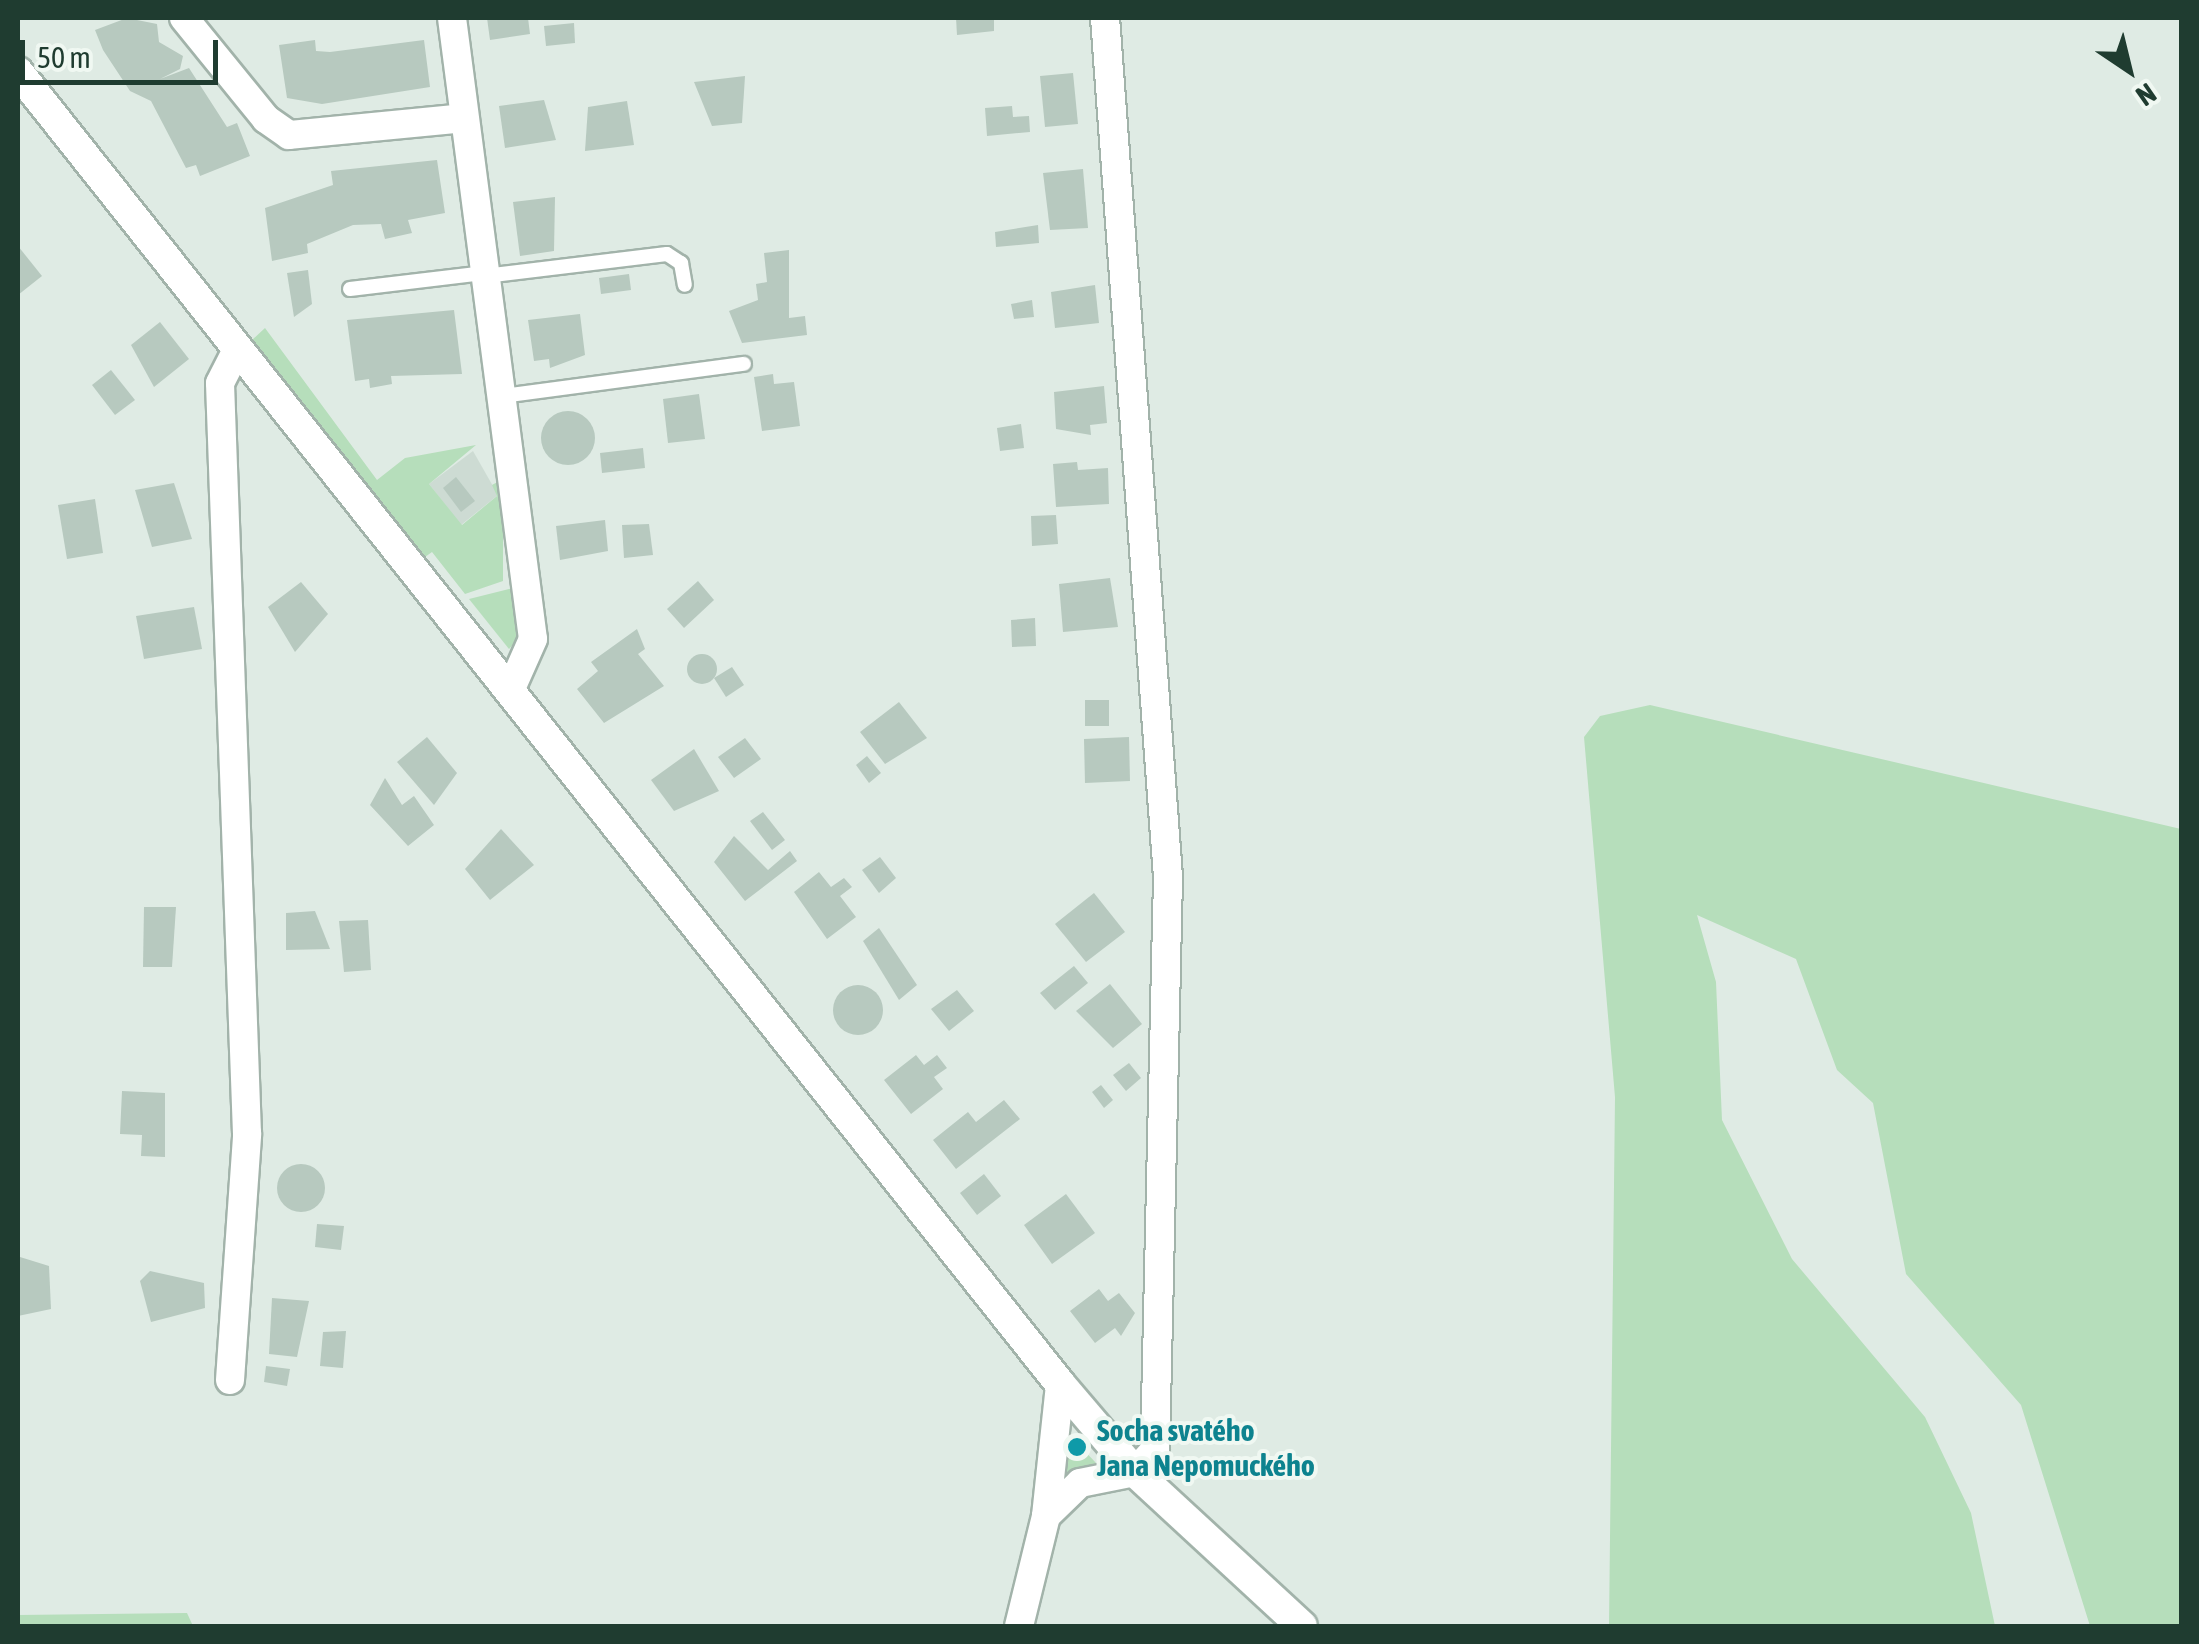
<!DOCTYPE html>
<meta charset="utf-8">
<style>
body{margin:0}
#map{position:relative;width:2199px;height:1644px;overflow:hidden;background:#dfebe4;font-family:"Asap Condensed",sans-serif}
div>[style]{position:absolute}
.built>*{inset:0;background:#cddbd3}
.green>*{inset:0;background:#b6debb}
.building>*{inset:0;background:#b7c9bf}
.round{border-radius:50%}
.roads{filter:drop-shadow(2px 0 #a2b3aa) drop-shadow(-2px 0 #a2b3aa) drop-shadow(0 2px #a2b3aa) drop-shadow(0 -2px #a2b3aa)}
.service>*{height:14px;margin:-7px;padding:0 7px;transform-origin:7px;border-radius:7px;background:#fff}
.minor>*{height:28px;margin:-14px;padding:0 14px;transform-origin:14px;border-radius:14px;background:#fff}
.tertiary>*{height:30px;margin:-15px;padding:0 15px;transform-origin:15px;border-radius:15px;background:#fff}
.dots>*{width:28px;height:28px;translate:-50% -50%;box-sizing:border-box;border:5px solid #f0f8f2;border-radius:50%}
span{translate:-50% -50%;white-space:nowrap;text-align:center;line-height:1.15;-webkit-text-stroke:8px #f0f8f2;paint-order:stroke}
.culture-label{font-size:30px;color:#0d838f;font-weight:700}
.left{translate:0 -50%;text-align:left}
.frame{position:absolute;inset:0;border:20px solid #1f3c30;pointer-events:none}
.north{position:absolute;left:2079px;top:20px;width:100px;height:100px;-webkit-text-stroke:8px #f0f8f2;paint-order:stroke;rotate:145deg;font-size:28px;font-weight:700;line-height:40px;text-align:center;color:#1f3c30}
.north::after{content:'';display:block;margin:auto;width:35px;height:45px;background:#1f3c30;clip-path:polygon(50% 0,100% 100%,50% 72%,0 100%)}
.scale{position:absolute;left:20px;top:40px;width:198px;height:45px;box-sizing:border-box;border:5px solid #1f3c30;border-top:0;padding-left:12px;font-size:30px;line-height:35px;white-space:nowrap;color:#1f3c30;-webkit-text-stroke:8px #f0f8f2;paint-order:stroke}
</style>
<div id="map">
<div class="built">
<i style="clip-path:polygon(473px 451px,498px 495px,461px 525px,429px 484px)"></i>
</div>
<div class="green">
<i style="clip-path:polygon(265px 328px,377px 480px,405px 458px,476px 445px,429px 484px,462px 525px,497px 496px,492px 485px,503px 479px,503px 581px,465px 594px,432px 552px,425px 557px,252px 340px)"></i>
<i style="clip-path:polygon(517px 587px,523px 634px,509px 649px,469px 599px)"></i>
<i style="clip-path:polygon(1650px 705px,2181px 829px,2181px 1626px,2090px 1626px,2021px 1405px,1906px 1274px,1873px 1103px,1837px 1070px,1796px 959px,1697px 915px,1716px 982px,1722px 1120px,1792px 1259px,1925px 1417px,1971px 1513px,1995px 1626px,1609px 1626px,1615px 1097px,1584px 737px,1600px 716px)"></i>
<i style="clip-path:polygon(1063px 1428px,1096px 1463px,1069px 1478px,1062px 1473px)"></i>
<i style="clip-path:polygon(187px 1613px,193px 1626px,18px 1626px,18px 1615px)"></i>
</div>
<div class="building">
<i style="clip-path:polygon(127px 18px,157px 24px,159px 42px,183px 56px,180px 69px,160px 79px,189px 68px,227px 127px,237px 123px,250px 156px,200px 176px,196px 165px,186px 168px,151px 101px,130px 91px,103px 50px,95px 30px)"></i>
<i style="clip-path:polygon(487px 18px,528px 18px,530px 34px,490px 40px)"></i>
<i style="clip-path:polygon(956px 18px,994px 18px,994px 31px,957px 35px)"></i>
<i style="clip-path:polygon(574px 23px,575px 43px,546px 46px,544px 26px)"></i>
<i style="clip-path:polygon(315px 40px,316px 51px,330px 52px,424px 40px,430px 87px,322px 104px,287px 98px,279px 45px)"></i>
<i style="clip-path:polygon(1073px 73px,1078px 124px,1045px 127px,1040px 76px)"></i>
<i style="clip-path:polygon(745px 76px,742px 123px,712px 126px,694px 82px)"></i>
<i style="clip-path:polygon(544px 100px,556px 140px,505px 148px,499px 106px)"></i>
<i style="clip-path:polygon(627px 101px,634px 145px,585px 151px,588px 107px)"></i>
<i style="clip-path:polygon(1012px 106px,1013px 117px,1029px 116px,1030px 132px,987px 136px,985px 108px)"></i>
<i style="clip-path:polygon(437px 160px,445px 213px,408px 220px,412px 233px,385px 239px,381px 224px,353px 225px,307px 244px,308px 253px,272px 261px,265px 208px,333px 185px,331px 171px)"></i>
<i style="clip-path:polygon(1083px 169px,1088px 228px,1050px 230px,1043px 173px)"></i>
<i style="clip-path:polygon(555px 197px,554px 251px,520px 256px,513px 202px)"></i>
<i style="clip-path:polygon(1038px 225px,1039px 243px,996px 247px,995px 232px)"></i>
<i style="clip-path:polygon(18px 246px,42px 276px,18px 295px)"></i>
<i style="clip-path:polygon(789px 250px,789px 318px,805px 316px,807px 335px,742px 343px,729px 311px,758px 300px,756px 284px,767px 282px,764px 253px)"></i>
<i style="clip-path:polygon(308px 270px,312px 304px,294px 317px,287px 273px)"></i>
<i style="clip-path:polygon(629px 274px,631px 290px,601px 294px,599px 278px)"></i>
<i style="clip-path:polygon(1095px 285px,1099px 323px,1055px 328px,1051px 292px)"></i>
<i style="clip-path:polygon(1032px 300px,1034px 317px,1014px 319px,1011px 304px)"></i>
<i style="clip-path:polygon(454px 310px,462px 374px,391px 376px,392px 384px,370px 388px,369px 379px,355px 381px,347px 320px)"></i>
<i style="clip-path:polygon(580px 314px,585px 355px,550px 368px,549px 359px,534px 361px,528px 320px)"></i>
<i style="clip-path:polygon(160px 322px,189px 359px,154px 387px,131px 345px)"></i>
<i style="clip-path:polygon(111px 370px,135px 400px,115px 415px,92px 385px)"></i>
<i style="clip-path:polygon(773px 374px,774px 384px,794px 382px,800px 426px,762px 431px,754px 377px)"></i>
<i style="clip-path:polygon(1104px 386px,1107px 423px,1090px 425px,1091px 435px,1056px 429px,1054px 392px)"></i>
<i style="clip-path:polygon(699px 394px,705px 439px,668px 443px,663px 399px)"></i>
<i class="round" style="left:541px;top:411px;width:54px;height:54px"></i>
<i style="clip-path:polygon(1021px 424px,1024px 448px,1000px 451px,997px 428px)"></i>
<i style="clip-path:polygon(643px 448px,645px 468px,602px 473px,600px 453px)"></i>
<i style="clip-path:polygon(1077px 462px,1078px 470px,1108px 468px,1109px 504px,1056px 507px,1053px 464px)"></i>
<i style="clip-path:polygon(456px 477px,475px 501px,461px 512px,443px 488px)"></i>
<i style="clip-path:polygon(174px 483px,192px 539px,152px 547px,135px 490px)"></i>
<i style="clip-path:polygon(95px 499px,103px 553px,67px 559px,58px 505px)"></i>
<i style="clip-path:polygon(1056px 515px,1058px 544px,1032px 546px,1031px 516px)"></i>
<i style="clip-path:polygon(605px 520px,608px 551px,560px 560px,556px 526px)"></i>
<i style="clip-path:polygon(649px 524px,653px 555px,624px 558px,622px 525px)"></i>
<i style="clip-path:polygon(1110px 578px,1118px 627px,1063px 632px,1059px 584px)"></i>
<i style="clip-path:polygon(698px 581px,714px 600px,684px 628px,667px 609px)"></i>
<i style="clip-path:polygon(301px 582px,328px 614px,295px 652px,268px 607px)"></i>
<i style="clip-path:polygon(194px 607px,202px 649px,144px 659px,136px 616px)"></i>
<i style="clip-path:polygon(1035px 618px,1036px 646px,1012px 647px,1011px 620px)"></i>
<i style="clip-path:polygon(637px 629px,645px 649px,638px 654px,664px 686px,604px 723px,577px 689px,598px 671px,591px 662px)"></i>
<i class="round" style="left:687px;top:654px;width:30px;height:30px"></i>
<i style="clip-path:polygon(732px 667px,744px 685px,726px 697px,714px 678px)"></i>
<i style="clip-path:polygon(1085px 700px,1109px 700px,1109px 726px,1085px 726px)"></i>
<i style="clip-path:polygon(899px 702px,927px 738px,885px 764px,860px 732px)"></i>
<i style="clip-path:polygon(427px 737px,457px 773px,434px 805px,397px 762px)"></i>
<i style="clip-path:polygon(1129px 737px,1130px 781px,1085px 783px,1084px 739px)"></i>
<i style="clip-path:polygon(745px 738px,761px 759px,734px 778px,718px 757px)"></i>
<i style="clip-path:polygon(694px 749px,719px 791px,674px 811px,651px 780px)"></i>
<i style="clip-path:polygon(867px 756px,881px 773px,869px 783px,856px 765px)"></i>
<i style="clip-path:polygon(385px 778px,402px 805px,414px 796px,434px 825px,408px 846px,370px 805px)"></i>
<i style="clip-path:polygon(763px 812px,785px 840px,772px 850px,750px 821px)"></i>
<i style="clip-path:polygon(501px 829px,534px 865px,490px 900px,465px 869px)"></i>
<i style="clip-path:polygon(734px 836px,768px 870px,790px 851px,797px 861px,745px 901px,714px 862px)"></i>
<i style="clip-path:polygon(880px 857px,896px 878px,879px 893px,862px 870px)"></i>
<i style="clip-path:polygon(819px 872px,831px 887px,844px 878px,852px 887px,840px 896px,856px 917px,827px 939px,794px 892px)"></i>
<i style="clip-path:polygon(1094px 893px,1125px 932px,1086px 962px,1055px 924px)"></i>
<i style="clip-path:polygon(144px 907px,176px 907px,172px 967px,143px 967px)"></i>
<i style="clip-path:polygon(315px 911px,330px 949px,286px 950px,286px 913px)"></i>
<i style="clip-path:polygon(368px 920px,371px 970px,344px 972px,339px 921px)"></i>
<i style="clip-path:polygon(879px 928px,917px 985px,899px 1000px,863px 941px)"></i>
<i style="clip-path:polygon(1074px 966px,1088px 983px,1055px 1010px,1040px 993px)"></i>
<i style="clip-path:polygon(1110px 984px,1142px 1024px,1113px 1048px,1076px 1011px)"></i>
<i class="round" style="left:833px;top:985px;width:50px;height:50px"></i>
<i style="clip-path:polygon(957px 990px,974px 1011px,949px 1031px,931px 1009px)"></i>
<i style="clip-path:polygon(916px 1055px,924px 1065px,937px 1055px,947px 1068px,934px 1077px,943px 1089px,911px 1114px,884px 1080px)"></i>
<i style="clip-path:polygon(1129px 1063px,1141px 1078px,1126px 1091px,1113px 1075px)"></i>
<i style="clip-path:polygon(1101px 1085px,1113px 1100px,1104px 1108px,1092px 1092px)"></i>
<i style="clip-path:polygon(122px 1091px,165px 1093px,165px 1157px,141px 1156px,142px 1135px,120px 1134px)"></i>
<i style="clip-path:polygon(1004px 1100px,1020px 1119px,956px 1169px,933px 1140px,968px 1112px,976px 1122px)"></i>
<i class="round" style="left:277px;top:1164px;width:48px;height:48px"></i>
<i style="clip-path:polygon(984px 1174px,1001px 1196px,977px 1215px,960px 1193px)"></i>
<i style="clip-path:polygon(1066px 1194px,1095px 1233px,1052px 1264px,1024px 1225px)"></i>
<i style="clip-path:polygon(317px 1224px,344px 1226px,341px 1250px,315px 1247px)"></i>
<i style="clip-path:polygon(20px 1257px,49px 1266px,51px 1309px,18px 1316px)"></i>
<i style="clip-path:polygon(150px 1271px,204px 1283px,205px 1308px,151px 1322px,140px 1281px)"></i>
<i style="clip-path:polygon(1099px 1289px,1108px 1301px,1119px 1293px,1135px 1313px,1121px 1336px,1115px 1328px,1095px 1343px,1070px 1311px)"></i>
<i style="clip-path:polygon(272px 1298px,309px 1301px,297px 1357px,269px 1354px)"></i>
<i style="clip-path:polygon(346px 1331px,343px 1368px,320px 1366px,323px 1332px)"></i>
<i style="clip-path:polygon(266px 1366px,290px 1369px,287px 1386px,264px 1382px)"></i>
</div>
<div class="roads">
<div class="service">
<i style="left:485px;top:276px;width:183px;rotate:-6.9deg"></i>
<i style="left:667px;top:254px;width:17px;rotate:33deg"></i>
<i style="left:681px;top:263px;width:22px;rotate:80deg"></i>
<i style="left:350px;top:289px;width:136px;rotate:-6.8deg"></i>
<i style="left:503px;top:396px;width:243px;rotate:-7.6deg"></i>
</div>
<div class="minor">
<i style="left:184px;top:18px;width:130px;rotate:50.9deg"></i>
<i style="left:266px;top:119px;width:28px;rotate:35deg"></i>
<i style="left:289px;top:135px;width:176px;rotate:-5.5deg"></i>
<i style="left:452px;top:18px;width:626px;rotate:82.57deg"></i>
<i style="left:533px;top:639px;width:57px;rotate:113.9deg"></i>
<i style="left:230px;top:1380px;width:247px;rotate:-86deg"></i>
<i style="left:247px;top:1134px;width:751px;rotate:-92.06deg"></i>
<i style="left:220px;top:383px;width:39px;rotate:-63deg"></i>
<i style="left:1046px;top:1516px;width:133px;rotate:-83.9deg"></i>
<i style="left:1019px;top:1626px;width:113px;rotate:-76.2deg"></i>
<i style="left:1046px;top:1516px;width:47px;rotate:-44.1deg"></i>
<i style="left:1080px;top:1483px;width:56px;rotate:-11.3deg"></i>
<i style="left:1135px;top:1472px;width:30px;rotate:-48deg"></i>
<i style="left:1155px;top:1450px;width:573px;rotate:-88.7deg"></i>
<i style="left:1168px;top:877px;width:861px;rotate:-94.19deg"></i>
</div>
<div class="tertiary">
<i style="left:18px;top:72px;width:1675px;rotate:51.54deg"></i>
<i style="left:1060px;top:1384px;width:116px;rotate:49.6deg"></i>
<i style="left:1135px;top:1472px;width:227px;rotate:42.7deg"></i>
</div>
</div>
<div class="dots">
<i style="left:1077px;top:1447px;background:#0f9aa8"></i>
</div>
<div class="culture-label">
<span class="left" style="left:1097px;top:1447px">Socha svatého<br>Jana Nepomuckého</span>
</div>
<div class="frame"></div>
<div class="north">N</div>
<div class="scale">50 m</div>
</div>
